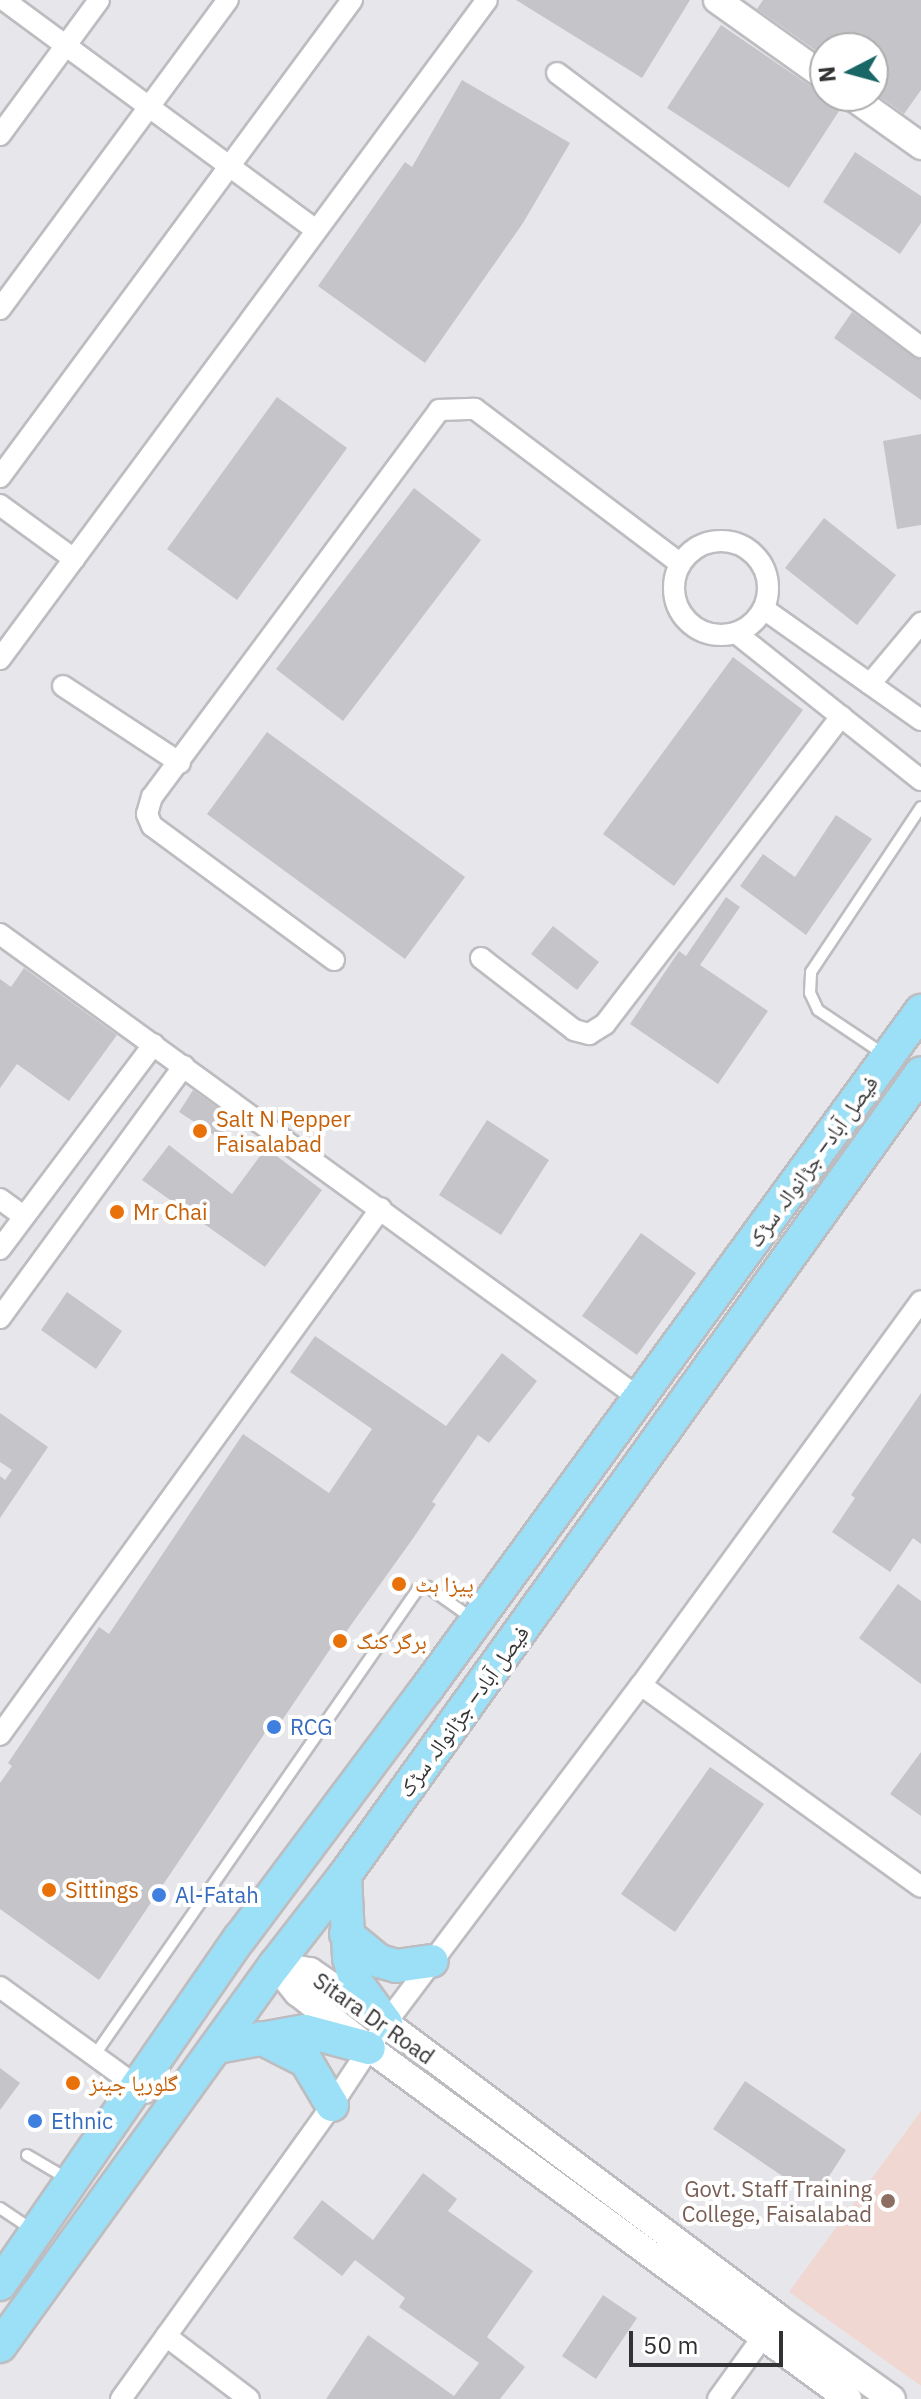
<!DOCTYPE html>
<meta charset="utf-8">
<style>
body{margin:0}
#map{position:relative;width:921px;height:2399px;overflow:hidden;background:#e7e7eb;font-family:"IBM Plex Sans","Noto Naskh Arabic",sans-serif}
div>[style]{position:absolute}
.education>*{inset:0;background:#f1d7d1}
.building>*{inset:0;background:#c5c4c8}
.roads{filter:drop-shadow(2px 0 #bdbdc1) drop-shadow(-2px 0 #bdbdc1) drop-shadow(0 2px #bdbdc1) drop-shadow(0 -2px #bdbdc1)}
.service>*{height:10px;margin:-5px;padding:0 5px;transform-origin:5px;border-radius:5px;background:#fff}
.minor>*{height:20px;margin:-10px;padding:0 10px;transform-origin:10px;border-radius:10px;background:#fff}
.minor>.ring{margin:-10px;padding:0;box-sizing:content-box;background:none;border:20px solid #fff;border-radius:50%}
.tertiary>*{height:26px;margin:-13px;padding:0 13px;transform-origin:13px;border-radius:13px;background:#fff}
.primary>*{height:32px;margin:-16px;padding:0 16px;transform-origin:16px;border-radius:16px;background:#9be0f6}
.dots>*{width:22px;height:22px;translate:-50% -50%;box-sizing:border-box;border:4px solid #fff;border-radius:50%}
span{translate:-50% -50%;white-space:nowrap;text-align:center;line-height:1.15;-webkit-text-stroke:8px #fff;paint-order:stroke}
.food-label{font-size:22px;color:#c56008}
.left{translate:0 -50%;text-align:left}
.street-label{font-size:22px;color:#323234}
.shop-label{font-size:22px;color:#366cbe}
.education-label{font-size:22px;color:#785e54}
.right{translate:-100% -50%;text-align:right}
.north{position:absolute;left:809px;top:32px;width:80px;height:80px;box-sizing:border-box;background:#fff;border:2px solid #adadae;border-radius:50%;rotate:264deg;font-size:22px;font-weight:700;line-height:32px;text-align:center;color:#323234}
.north::after{content:'';display:block;margin:auto;width:28px;height:36px;background:#186665;clip-path:polygon(50% 0,100% 100%,50% 72%,0 100%)}
.scale{position:absolute;left:629px;top:2331px;width:154px;height:36px;box-sizing:border-box;border:4px solid #323234;border-top:0;padding-left:10px;font-size:24px;line-height:28px;white-space:nowrap;color:#323234;-webkit-text-stroke:6px #fff;paint-order:stroke}
</style>
<div id="map">
<div class="education">
<i style="clip-path:polygon(921px 2111px,921px 2386px,789px 2292px)"></i>
</div>
<div class="building">
<i style="clip-path:polygon(516px 0,690px 0,642px 78px)"></i>
<i style="clip-path:polygon(763px 0,921px 0,921px 90px,904px 114px,873px 92px,873px 48px,825px 48px,825px 57px,757px 9px)"></i>
<i style="clip-path:polygon(721px 25px,825px 96px,835px 96px,841px 108px,789px 188px,667px 108px)"></i>
<i style="clip-path:polygon(462px 80px,570px 143px,523px 223px,425px 363px,318px 286px,405px 162px,412px 167px)"></i>
<i style="clip-path:polygon(855px 152px,921px 196px,921px 223px,900px 254px,823px 202px)"></i>
<i style="clip-path:polygon(852px 312px,921px 360px,921px 400px,834px 338px)"></i>
<i style="clip-path:polygon(277px 397px,347px 448px,237px 600px,167px 549px)"></i>
<i style="clip-path:polygon(921px 434px,921px 525px,897px 529px,883px 441px)"></i>
<i style="clip-path:polygon(414px 488px,481px 540px,343px 721px,276px 669px)"></i>
<i style="clip-path:polygon(824px 518px,896px 575px,857px 625px,785px 568px)"></i>
<i style="clip-path:polygon(733px 657px,803px 710px,674px 886px,603px 834px)"></i>
<i style="clip-path:polygon(267px 732px,465px 877px,405px 959px,207px 814px)"></i>
<i style="clip-path:polygon(836px 815px,872px 839px,806px 935px,740px 886px,763px 854px,795px 877px)"></i>
<i style="clip-path:polygon(726px 897px,740px 907px,700px 965px,768px 1011px,718px 1084px,630px 1024px,679px 951px,686px 956px)"></i>
<i style="clip-path:polygon(553px 926px,599px 962px,577px 990px,531px 954px)"></i>
<i style="clip-path:polygon(24px 968px,117px 1035px,69px 1101px,17px 1064px,0 1088px,0 979px,11px 987px)"></i>
<i style="clip-path:polygon(193px 1090px,232px 1118px,219px 1138px,179px 1112px)"></i>
<i style="clip-path:polygon(487px 1120px,549px 1160px,501px 1235px,439px 1195px)"></i>
<i style="clip-path:polygon(169px 1145px,232px 1194px,266px 1148px,322px 1190px,265px 1267px,142px 1180px)"></i>
<i style="clip-path:polygon(641px 1233px,696px 1273px,637px 1355px,582px 1316px)"></i>
<i style="clip-path:polygon(67px 1292px,122px 1331px,96px 1369px,41px 1330px)"></i>
<i style="clip-path:polygon(315px 1336px,446px 1426px,502px 1353px,537px 1381px,489px 1443px,478px 1435px,432px 1502px,436px 1504px,414px 1537px,346px 1632px,343px 1630px,279px 1725px,273px 1721px,99px 1980px,0 1909px,0 1783px,12px 1766px,8px 1763px,99px 1627px,109px 1634px,243px 1434px,329px 1493px,372px 1429px,290px 1372px)"></i>
<i style="clip-path:polygon(921px 1393px,921px 1544px,913px 1538px,890px 1572px,832px 1532px,855px 1498px,851px 1495px)"></i>
<i style="clip-path:polygon(0 1413px,48px 1447px,0 1518px,0 1476px,5px 1480px,12px 1470px,0 1462px)"></i>
<i style="clip-path:polygon(898px 1584px,921px 1601px,921px 1684px,859px 1638px)"></i>
<i style="clip-path:polygon(921px 1752px,921px 1816px,890px 1794px)"></i>
<i style="clip-path:polygon(710px 1767px,764px 1804px,675px 1932px,621px 1894px)"></i>
<i style="clip-path:polygon(0 2068px,20px 2083px,0 2110px)"></i>
<i style="clip-path:polygon(745px 2081px,846px 2150px,815px 2198px,713px 2129px)"></i>
<i style="clip-path:polygon(423px 2173px,457px 2199px,448px 2211px,533px 2271px,487px 2337px,525px 2367px,500px 2399px,326px 2399px,368px 2335px,454px 2396px,479px 2363px,399px 2307px,405px 2298px,355px 2260px,342px 2276px,293px 2238px,322px 2200px,373px 2240px)"></i>
<i style="clip-path:polygon(603px 2295px,637px 2318px,596px 2379px,562px 2356px)"></i>
</div>
<div class="roads">
<div class="service">
<i style="left:885px;top:1055px;width:81px;rotate:-146.1deg"></i>
<i style="left:818px;top:1010px;width:19px;rotate:-115deg"></i>
<i style="left:810px;top:993px;width:21px;rotate:-87deg"></i>
<i style="left:811px;top:972px;width:198px;rotate:-56.3deg"></i>
<i style="left:94px;top:2056px;width:568px;rotate:-55.25deg"></i>
<i style="left:418px;top:1589px;width:10px;rotate:-11deg"></i>
<i style="left:428px;top:1587px;width:55px;rotate:35.4deg"></i>
<i style="left:27px;top:2155px;width:45px;rotate:30.5deg"></i>
<i style="left:0;top:2208px;width:37px;rotate:34deg"></i>
</div>
<div class="minor">
<i style="left:4px;top:0;width:388px;rotate:36.4deg"></i>
<i style="left:557px;top:73px;width:456px;rotate:37deg"></i>
<i style="left:0;top:135px;width:167px;rotate:-53.7deg"></i>
<i style="left:0;top:309px;width:384px;rotate:-53.6deg"></i>
<i style="left:0;top:477px;width:593px;rotate:-53.57deg"></i>
<i style="left:0;top:505px;width:92px;rotate:36.1deg"></i>
<i class="ring" style="left:674px;top:541px;width:74px;height:74px"></i>
<i style="left:764px;top:609px;width:192px;rotate:35.3deg"></i>
<i style="left:736px;top:633px;width:236px;rotate:38.5deg"></i>
<i style="left:0;top:659px;width:819px;rotate:-53.54deg"></i>
<i style="left:870px;top:684px;width:80px;rotate:-50.1deg"></i>
<i style="left:63px;top:686px;width:140px;rotate:33.3deg"></i>
<i style="left:0;top:934px;width:790px;rotate:35.98deg"></i>
<i style="left:481px;top:958px;width:118px;rotate:37.7deg"></i>
<i style="left:574px;top:1030px;width:16px;rotate:15deg"></i>
<i style="left:589px;top:1034px;width:19px;rotate:-32deg"></i>
<i style="left:605px;top:1024px;width:388px;rotate:-52.5deg"></i>
<i style="left:334px;top:960px;width:226px;rotate:-143.6deg"></i>
<i style="left:152px;top:826px;width:13px;rotate:-113deg"></i>
<i style="left:147px;top:814px;width:18px;rotate:-74deg"></i>
<i style="left:152px;top:797px;width:482px;rotate:-53.4deg"></i>
<i style="left:439px;top:410px;width:36px;rotate:-2deg"></i>
<i style="left:475px;top:409px;width:256px;rotate:37deg"></i>
<i style="left:0;top:1199px;width:29px;rotate:36deg"></i>
<i style="left:0;top:1249px;width:256px;rotate:-53.1deg"></i>
<i style="left:0;top:1318px;width:312px;rotate:-53.9deg"></i>
<i style="left:641px;top:1685px;width:345px;rotate:35.8deg"></i>
<i style="left:0;top:1735px;width:650px;rotate:-54.13deg"></i>
<i style="left:0;top:1987px;width:180px;rotate:36deg"></i>
<i style="left:166px;top:2336px;width:104px;rotate:37.2deg"></i>
<i style="left:121px;top:2399px;width:362px;rotate:-54.3deg"></i>
<i style="left:332px;top:2105px;width:98px;rotate:-56.6deg"></i>
<i style="left:386px;top:2023px;width:423px;rotate:-53deg"></i>
<i style="left:641px;top:1685px;width:475px;rotate:-53.9deg"></i>
<i style="left:718px;top:2399px;width:89px;rotate:-54.2deg"></i>
</div>
<div class="tertiary">
<i style="left:717px;top:0;width:133px;rotate:35.5deg"></i>
<i style="left:851px;top:96px;width:86px;rotate:35.5deg"></i>
<i style="left:275px;top:1965px;width:36px;rotate:10deg"></i>
<i style="left:310px;top:1971px;width:92px;rotate:34.4deg"></i>
<i style="left:386px;top:2023px;width:489px;rotate:36.9deg"></i>
<i style="left:777px;top:2317px;width:141px;rotate:35.5deg"></i>
<i style="left:275px;top:1965px;width:36px;rotate:51deg"></i>
<i style="left:298px;top:1993px;width:90px;rotate:37.8deg"></i>
<i style="left:369px;top:2048px;width:594px;rotate:36.23deg"></i>
</div>
<div class="primary">
<i style="left:345px;top:1875px;width:83px;rotate:87.2deg"></i>
<i style="left:349px;top:1958px;width:25px;rotate:74deg"></i>
<i style="left:356px;top:1982px;width:51px;rotate:53.8deg"></i>
<i style="left:346px;top:1934px;width:43px;rotate:39.3deg"></i>
<i style="left:379px;top:1961px;width:18px;rotate:16deg"></i>
<i style="left:396px;top:1966px;width:36px;rotate:-8deg"></i>
<i style="left:261px;top:2038px;width:51px;rotate:27.1deg"></i>
<i style="left:306px;top:2061px;width:51px;rotate:59.4deg"></i>
<i style="left:217px;top:2047px;width:89px;rotate:-10.3deg"></i>
<i style="left:305px;top:2031px;width:66px;rotate:14.9deg"></i>
<i style="left:0;top:2284px;width:421px;rotate:-55.3deg"></i>
<i style="left:240px;top:1938px;width:309px;rotate:-53.2deg"></i>
<i style="left:425px;top:1691px;width:842px;rotate:-53.89deg"></i>
<i style="left:0;top:2346px;width:470px;rotate:-54.2deg"></i>
<i style="left:275px;top:1965px;width:114px;rotate:-52.1deg"></i>
<i style="left:345px;top:1875px;width:987px;rotate:-54.31deg"></i>
</div>
</div>
<div class="dots">
<i style="left:200px;top:1131px;background:#e8710a"></i>
<i style="left:117px;top:1212px;background:#e8710a"></i>
<i style="left:399px;top:1584px;background:#e8710a"></i>
<i style="left:340px;top:1641px;background:#e8710a"></i>
<i style="left:274px;top:1727px;background:#3f7fe0"></i>
<i style="left:49px;top:1890px;background:#e8710a"></i>
<i style="left:159px;top:1895px;background:#3f7fe0"></i>
<i style="left:73px;top:2083px;background:#e8710a"></i>
<i style="left:35px;top:2121px;background:#3f7fe0"></i>
<i style="left:888px;top:2201px;background:#8d6e63"></i>
</div>
<div class="food-label">
<span class="left" style="left:216px;top:1131px">Salt N Pepper<br>Faisalabad</span>
<span class="left" style="left:133px;top:1212px">Mr Chai</span>
<span class="left" style="left:415px;top:1584px">پیزا ہٹ</span>
<span class="left" style="left:356px;top:1641px">برگر کنگ</span>
<span class="left" style="left:65px;top:1890px">Sittings</span>
<span class="left" style="left:89px;top:2083px">گلوریا جینز</span>
</div>
<div class="street-label">
<span style="left:812px;top:1161px;rotate:-54deg">فیصل آباد– جڑانوالہ سڑک</span>
<span style="left:463px;top:1711px;rotate:-54deg">فیصل آباد– جڑانوالہ سڑک</span>
<span style="left:374px;top:2018px;rotate:35deg">Sitara Dr Road</span>
</div>
<div class="shop-label">
<span class="left" style="left:290px;top:1727px">RCG</span>
<span class="left" style="left:175px;top:1895px">Al-Fatah</span>
<span class="left" style="left:51px;top:2121px">Ethnic</span>
</div>
<div class="education-label">
<span class="right" style="left:872px;top:2201px">Govt. Staff Training<br>College, Faisalabad</span>
</div>
<div class="north">N</div>
<div class="scale">50 m</div>
</div>
